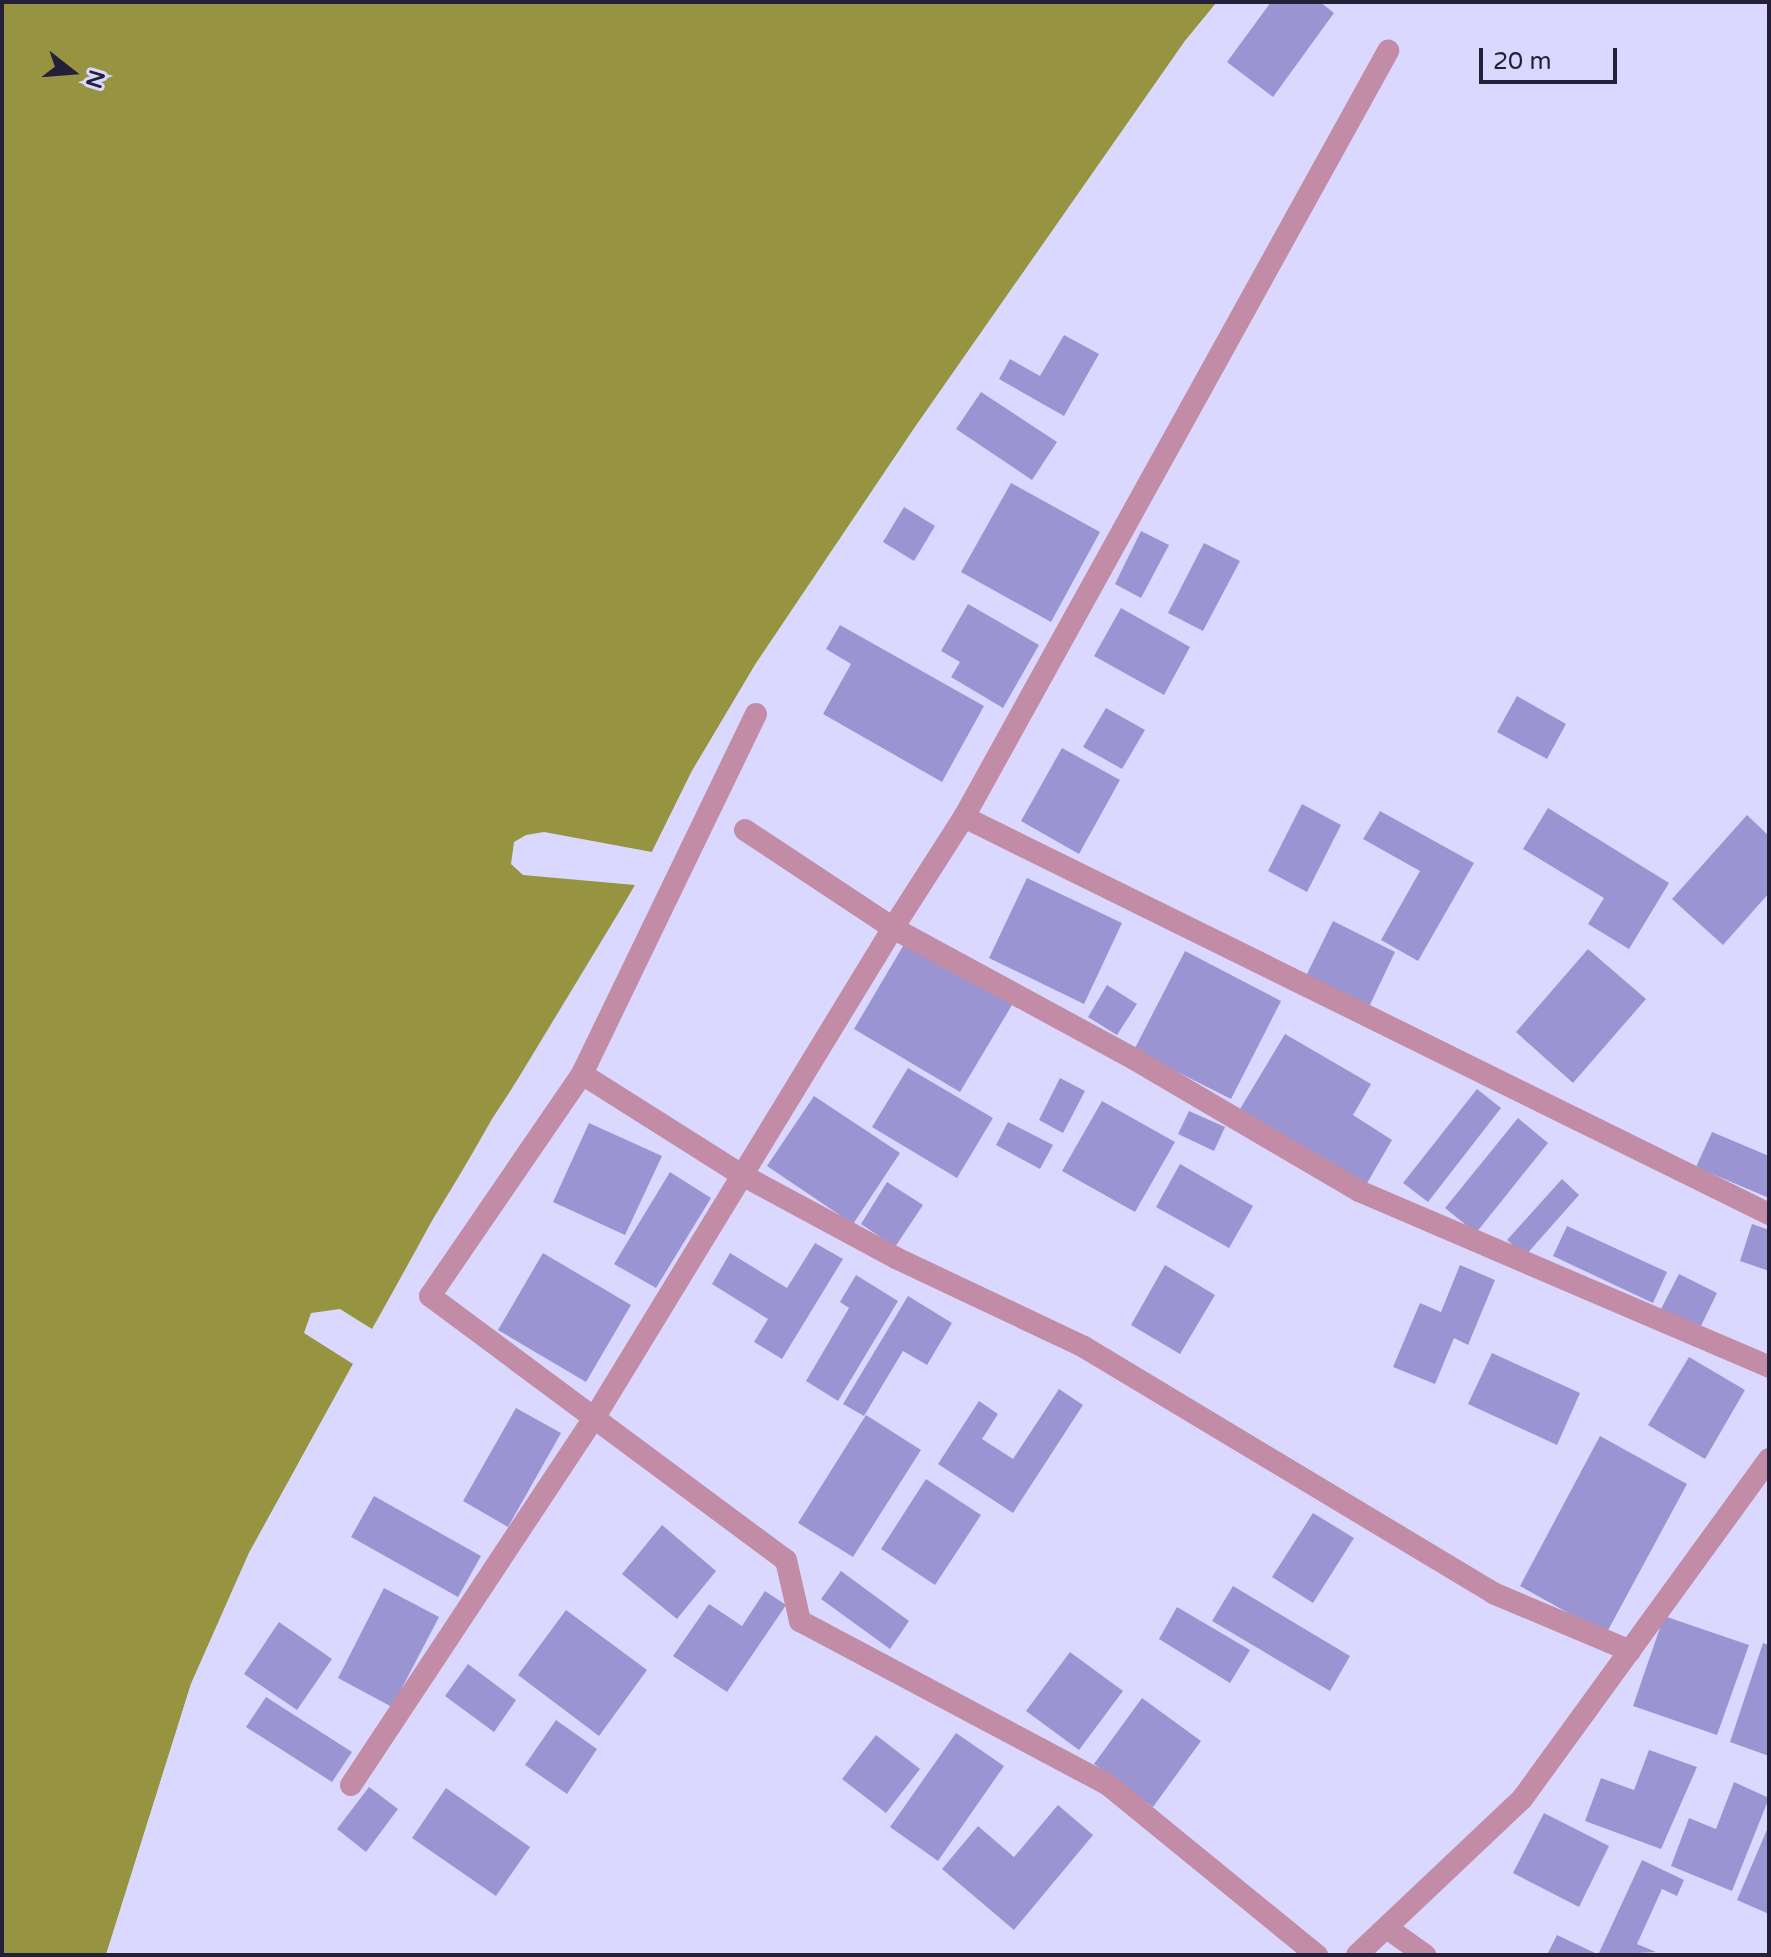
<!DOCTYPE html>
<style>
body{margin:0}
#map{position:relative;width:1771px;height:1957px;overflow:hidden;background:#dad8ff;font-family:"Varela Round",sans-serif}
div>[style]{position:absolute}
.water>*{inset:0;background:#969441}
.pier>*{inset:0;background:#dad8ff}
.building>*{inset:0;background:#9a95d2}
.minor>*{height:22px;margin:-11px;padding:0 11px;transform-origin:11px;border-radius:11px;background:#c28ca7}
.tertiary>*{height:22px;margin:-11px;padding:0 11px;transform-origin:11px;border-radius:11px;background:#c28ca7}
span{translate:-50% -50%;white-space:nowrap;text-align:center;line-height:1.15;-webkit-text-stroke:8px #dad8ff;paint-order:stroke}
.frame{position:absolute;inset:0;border:4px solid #232038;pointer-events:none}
.north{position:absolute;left:32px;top:32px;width:80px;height:80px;-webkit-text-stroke:6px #dad8ff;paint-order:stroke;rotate:107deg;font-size:22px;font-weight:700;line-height:32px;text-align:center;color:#232038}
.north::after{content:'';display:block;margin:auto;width:28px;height:36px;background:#232038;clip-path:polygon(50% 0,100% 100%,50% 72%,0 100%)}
.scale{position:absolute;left:1479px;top:48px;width:138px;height:36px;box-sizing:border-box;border:4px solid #232038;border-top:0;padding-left:10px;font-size:24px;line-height:28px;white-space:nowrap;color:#232038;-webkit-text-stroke:6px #dad8ff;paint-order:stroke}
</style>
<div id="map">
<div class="water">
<i style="clip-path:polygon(2px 2px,1217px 2px,1185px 41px,913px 430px,755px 665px,692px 771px,636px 884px,433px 1219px,249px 1553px,191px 1684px,106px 1955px,2px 1955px)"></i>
</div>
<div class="pier">
<i style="clip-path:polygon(1217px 2px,1220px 4px,1188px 43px,917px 432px,758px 667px,696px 773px,639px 886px,437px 1221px,253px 1555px,194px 1686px,110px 1955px,106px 1955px,191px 1684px,249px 1553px,353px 1364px,304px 1333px,311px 1313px,340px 1309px,372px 1329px,492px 1119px,565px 1007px,635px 885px,523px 875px,511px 864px,514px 842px,526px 835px,544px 832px,652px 852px,692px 771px,755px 665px,913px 430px,1185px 41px)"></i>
</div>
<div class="building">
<i style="clip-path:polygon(1271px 2px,1320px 2px,1334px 13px,1273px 97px,1227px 62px)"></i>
<i style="clip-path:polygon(1064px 335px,1099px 354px,1064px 416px,999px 379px,1010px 359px,1040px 376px)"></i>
<i style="clip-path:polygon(981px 392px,1057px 442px,1032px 480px,956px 429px)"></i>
<i style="clip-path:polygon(1011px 483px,1100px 532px,1051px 622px,961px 572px)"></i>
<i style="clip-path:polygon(904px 507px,935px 526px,914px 561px,883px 542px)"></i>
<i style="clip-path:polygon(1141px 531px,1169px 545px,1141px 598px,1115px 584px)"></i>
<i style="clip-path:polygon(1204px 543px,1240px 561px,1203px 631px,1168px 613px)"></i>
<i style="clip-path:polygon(968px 604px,1039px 645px,1003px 708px,951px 677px,960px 662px,941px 651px)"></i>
<i style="clip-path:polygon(1121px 608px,1190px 647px,1164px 695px,1094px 656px)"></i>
<i style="clip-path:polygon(840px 625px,984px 706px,942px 782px,823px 714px,851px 664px,826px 649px)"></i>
<i style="clip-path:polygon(1517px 696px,1566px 724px,1547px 759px,1497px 732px)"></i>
<i style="clip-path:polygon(1106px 708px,1145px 730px,1122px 769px,1083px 747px)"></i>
<i style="clip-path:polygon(1062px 748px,1120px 780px,1079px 854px,1021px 821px)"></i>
<i style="clip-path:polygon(1302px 804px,1341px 825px,1307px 892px,1268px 871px)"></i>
<i style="clip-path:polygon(1548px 808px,1669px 883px,1629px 949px,1588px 924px,1604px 898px,1523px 849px)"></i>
<i style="clip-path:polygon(1380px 811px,1474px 863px,1418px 961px,1381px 940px,1420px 871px,1363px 839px)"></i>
<i style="clip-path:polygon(1747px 815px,1769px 836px,1769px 893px,1723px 945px,1672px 899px)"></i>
<i style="clip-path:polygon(1027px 878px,1122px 923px,1084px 1004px,989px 958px)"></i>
<i style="clip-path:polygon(1333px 921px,1395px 952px,1367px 1011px,1304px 980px)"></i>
<i style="clip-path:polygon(906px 941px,1012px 1005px,960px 1092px,854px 1029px)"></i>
<i style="clip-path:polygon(1588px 949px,1646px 999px,1573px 1083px,1516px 1032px)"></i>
<i style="clip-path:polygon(1185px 951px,1281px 1001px,1231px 1099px,1134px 1050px)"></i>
<i style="clip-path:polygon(1107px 985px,1137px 1004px,1117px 1035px,1088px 1017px)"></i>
<i style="clip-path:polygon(1285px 1034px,1371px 1084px,1353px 1115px,1392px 1140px,1363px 1190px,1237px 1114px)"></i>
<i style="clip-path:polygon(908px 1068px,993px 1118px,957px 1178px,872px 1127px)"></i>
<i style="clip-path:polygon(1060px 1078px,1085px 1091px,1063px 1133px,1039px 1120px)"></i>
<i style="clip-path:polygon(1477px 1089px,1501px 1108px,1428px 1202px,1403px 1183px)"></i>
<i style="clip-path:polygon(814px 1096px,900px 1153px,853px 1224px,767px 1166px)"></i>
<i style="clip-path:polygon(1102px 1101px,1175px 1142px,1135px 1212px,1062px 1171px)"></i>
<i style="clip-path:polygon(1189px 1111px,1225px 1127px,1214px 1151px,1178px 1134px)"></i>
<i style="clip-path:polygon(1518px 1118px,1548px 1143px,1476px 1233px,1445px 1208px)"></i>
<i style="clip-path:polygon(1008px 1122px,1053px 1145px,1040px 1169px,996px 1145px)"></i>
<i style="clip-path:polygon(589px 1123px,662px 1156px,625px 1235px,553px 1202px)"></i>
<i style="clip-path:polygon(1712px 1132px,1769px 1156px,1769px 1198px,1696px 1167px)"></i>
<i style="clip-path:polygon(1180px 1164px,1253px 1206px,1229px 1248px,1156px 1207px)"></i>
<i style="clip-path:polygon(670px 1172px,711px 1198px,656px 1288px,614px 1264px)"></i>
<i style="clip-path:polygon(1562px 1179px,1579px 1195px,1525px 1256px,1507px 1240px)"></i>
<i style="clip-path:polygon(887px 1182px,923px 1205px,895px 1247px,861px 1224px)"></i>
<i style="clip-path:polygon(1752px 1224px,1769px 1230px,1769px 1271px,1740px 1261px)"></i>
<i style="clip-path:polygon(1567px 1226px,1667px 1272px,1653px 1303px,1553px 1256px)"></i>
<i style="clip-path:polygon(815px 1243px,843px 1259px,782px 1359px,754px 1342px,768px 1319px,712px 1284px,730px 1253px,787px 1288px)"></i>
<i style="clip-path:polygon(543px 1253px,631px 1305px,586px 1382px,498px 1330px)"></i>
<i style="clip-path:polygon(1165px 1265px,1215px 1295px,1180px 1354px,1131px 1325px)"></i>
<i style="clip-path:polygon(1460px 1265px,1495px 1280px,1468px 1345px,1454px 1338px,1435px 1384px,1393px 1367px,1420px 1303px,1441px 1312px)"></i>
<i style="clip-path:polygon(1679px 1274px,1717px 1293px,1699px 1330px,1660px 1311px)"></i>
<i style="clip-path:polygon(856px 1275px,898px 1301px,838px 1401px,806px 1381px,849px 1308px,840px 1302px)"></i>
<i style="clip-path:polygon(908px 1296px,952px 1323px,927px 1365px,903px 1351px,864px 1416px,843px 1404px)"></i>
<i style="clip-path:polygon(1492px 1353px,1580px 1393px,1557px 1445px,1468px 1404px)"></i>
<i style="clip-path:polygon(1689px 1357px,1745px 1390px,1705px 1459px,1648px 1425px)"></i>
<i style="clip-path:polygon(1059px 1389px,1083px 1405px,1013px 1513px,938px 1464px,979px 1401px,998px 1414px,982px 1439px,1013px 1459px)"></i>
<i style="clip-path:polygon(516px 1408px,561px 1433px,508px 1527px,463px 1501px)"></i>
<i style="clip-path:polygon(866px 1415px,921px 1450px,853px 1557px,798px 1523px)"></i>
<i style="clip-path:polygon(1600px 1436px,1687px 1484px,1606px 1634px,1520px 1586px)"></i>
<i style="clip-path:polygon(926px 1479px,981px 1515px,935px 1585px,881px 1549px)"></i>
<i style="clip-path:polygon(374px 1496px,481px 1556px,458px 1597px,351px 1537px)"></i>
<i style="clip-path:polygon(1313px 1513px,1354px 1538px,1313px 1603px,1272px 1577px)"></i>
<i style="clip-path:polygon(662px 1525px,716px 1571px,677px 1619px,622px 1574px)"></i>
<i style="clip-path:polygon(841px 1571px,909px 1621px,890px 1649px,821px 1599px)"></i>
<i style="clip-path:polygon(1233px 1586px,1350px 1656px,1330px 1691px,1212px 1621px)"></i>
<i style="clip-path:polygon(384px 1588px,439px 1617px,392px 1707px,338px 1678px)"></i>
<i style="clip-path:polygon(765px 1591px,786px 1605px,727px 1692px,673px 1656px,709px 1604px,742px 1626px)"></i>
<i style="clip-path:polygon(1177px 1607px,1250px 1650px,1230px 1683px,1159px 1639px)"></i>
<i style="clip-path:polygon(566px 1610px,647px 1670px,599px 1736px,518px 1675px)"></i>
<i style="clip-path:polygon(1664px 1616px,1749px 1645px,1717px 1735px,1633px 1706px)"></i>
<i style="clip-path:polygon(279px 1622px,332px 1659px,297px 1710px,244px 1674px)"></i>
<i style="clip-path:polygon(1763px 1643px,1769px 1645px,1769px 1756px,1730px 1742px)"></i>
<i style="clip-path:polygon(1070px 1652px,1123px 1691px,1079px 1750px,1026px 1711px)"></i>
<i style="clip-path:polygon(468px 1664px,516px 1700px,494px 1732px,445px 1696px)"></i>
<i style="clip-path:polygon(266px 1697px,352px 1752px,332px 1782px,246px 1727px)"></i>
<i style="clip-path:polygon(1142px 1698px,1201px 1741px,1153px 1807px,1094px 1764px)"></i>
<i style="clip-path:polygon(556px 1720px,597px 1749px,567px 1794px,525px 1765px)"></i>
<i style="clip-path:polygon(956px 1733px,1004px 1766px,938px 1861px,890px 1827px)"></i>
<i style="clip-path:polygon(876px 1735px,920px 1769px,886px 1813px,842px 1779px)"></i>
<i style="clip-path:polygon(1649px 1750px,1697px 1767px,1661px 1849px,1585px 1821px,1601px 1778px,1634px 1790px)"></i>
<i style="clip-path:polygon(1734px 1782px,1769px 1798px,1732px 1891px,1671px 1866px,1689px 1818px,1716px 1829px)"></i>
<i style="clip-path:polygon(369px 1787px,398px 1809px,366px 1852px,337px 1829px)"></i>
<i style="clip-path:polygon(446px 1788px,530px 1847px,496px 1896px,412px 1838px)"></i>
<i style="clip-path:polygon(1058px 1805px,1093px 1835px,1014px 1930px,942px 1869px,978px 1826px,1014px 1857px)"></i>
<i style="clip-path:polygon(1544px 1813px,1609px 1846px,1579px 1907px,1513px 1873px)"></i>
<i style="clip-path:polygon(1769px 1825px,1769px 1914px,1737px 1900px)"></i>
<i style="clip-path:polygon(1642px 1860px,1684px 1880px,1677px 1896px,1662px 1889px,1637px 1944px,1656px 1952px,1598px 1955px)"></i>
<i style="clip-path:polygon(1557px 1935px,1595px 1953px,1594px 1955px,1547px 1955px)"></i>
</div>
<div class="minor">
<i style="left:756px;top:714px;width:400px;rotate:115.8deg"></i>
<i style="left:582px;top:1074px;width:269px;rotate:124.4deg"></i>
<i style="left:430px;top:1296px;width:443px;rotate:36.6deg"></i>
<i style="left:786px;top:1560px;width:63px;rotate:77.1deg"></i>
<i style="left:800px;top:1621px;width:348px;rotate:28deg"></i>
<i style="left:1107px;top:1784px;width:271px;rotate:39.2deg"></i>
<i style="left:964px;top:817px;width:898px;rotate:26.25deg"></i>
<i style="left:745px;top:830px;width:178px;rotate:33.5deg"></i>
<i style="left:893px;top:928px;width:274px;rotate:28.5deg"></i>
<i style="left:1134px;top:1059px;width:261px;rotate:30.4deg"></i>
<i style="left:1359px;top:1191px;width:446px;rotate:23.2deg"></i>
<i style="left:582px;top:1074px;width:189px;rotate:32.3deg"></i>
<i style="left:742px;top:1175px;width:175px;rotate:28.3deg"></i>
<i style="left:896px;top:1258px;width:208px;rotate:25.3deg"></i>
<i style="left:1084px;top:1347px;width:477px;rotate:31deg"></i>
<i style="left:1493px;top:1593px;width:149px;rotate:22.9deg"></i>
<i style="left:351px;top:1785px;width:438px;rotate:-56.5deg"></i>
<i style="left:593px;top:1420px;width:576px;rotate:-58.63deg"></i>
<i style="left:893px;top:928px;width:132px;rotate:-57.4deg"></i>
<i style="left:964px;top:817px;width:876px;rotate:-61.03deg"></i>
<i style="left:1387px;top:1928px;width:47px;rotate:35.4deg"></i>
</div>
<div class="tertiary">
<i style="left:1357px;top:1955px;width:227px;rotate:-43.4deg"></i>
<i style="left:1522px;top:1799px;width:420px;rotate:-54deg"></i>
</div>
<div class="frame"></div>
<div class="north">N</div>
<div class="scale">20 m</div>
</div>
